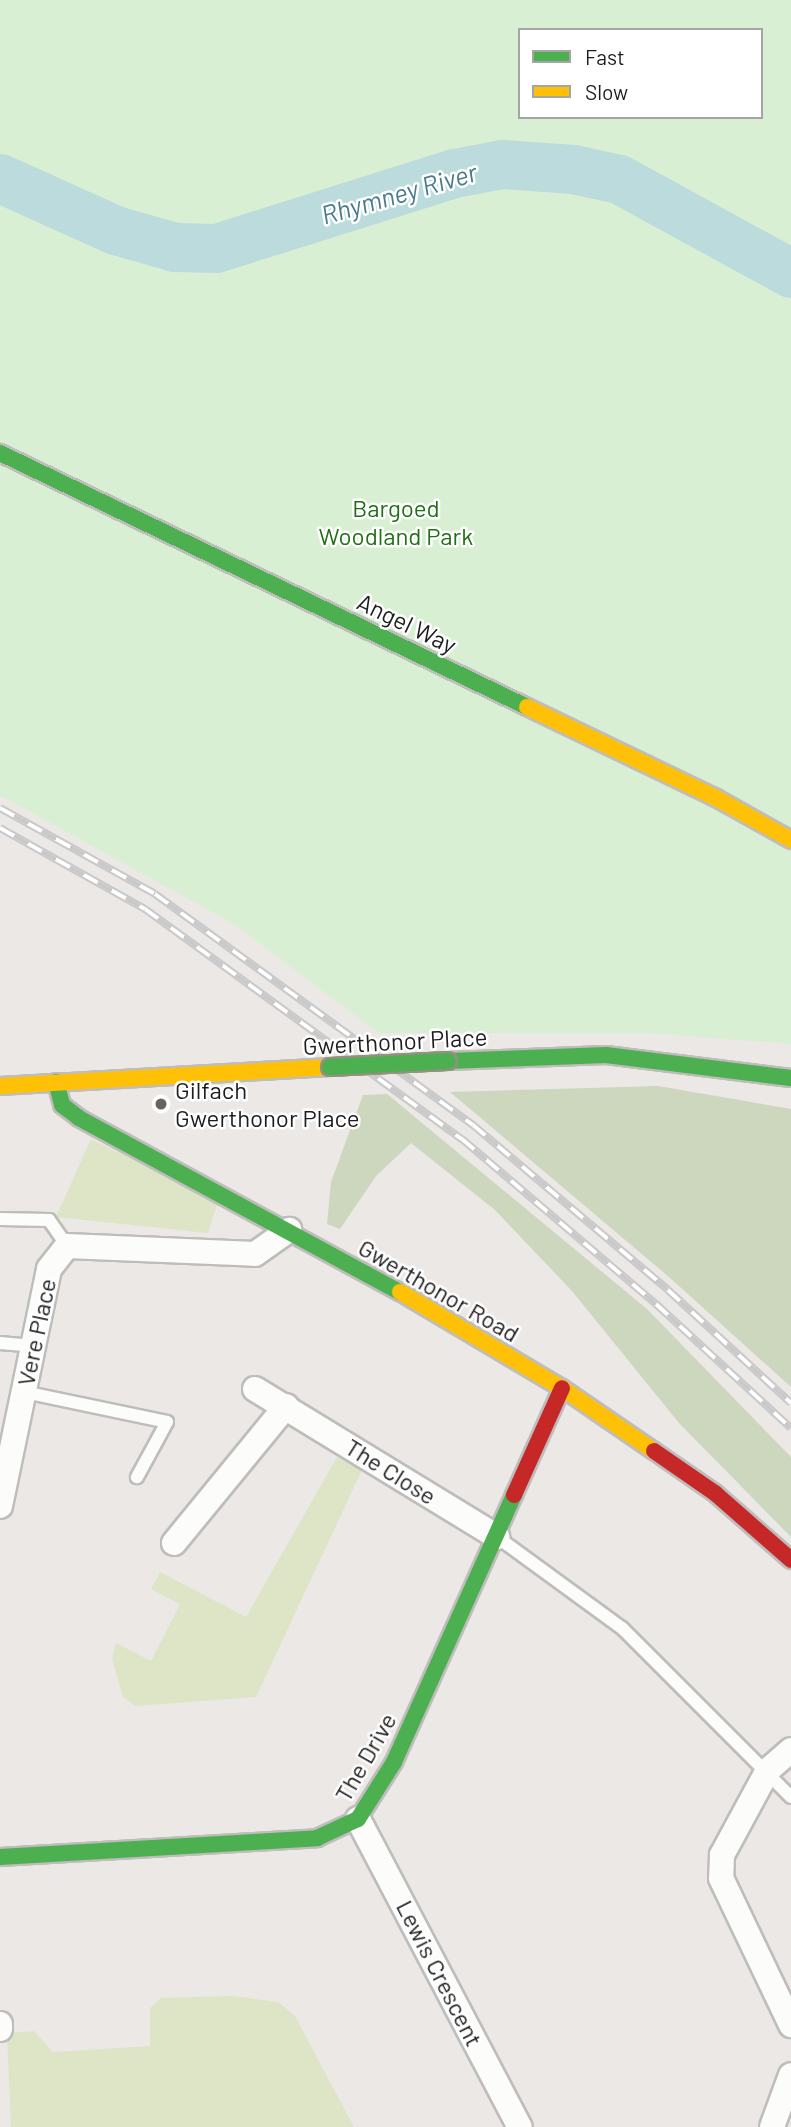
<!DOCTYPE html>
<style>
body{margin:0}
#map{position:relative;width:791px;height:2127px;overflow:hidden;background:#ebe8e6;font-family:Barlow,sans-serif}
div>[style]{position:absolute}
.grass>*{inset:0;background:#dee5c7}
.forest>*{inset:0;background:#ccd7bd}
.park>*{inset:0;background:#d9efd3}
.river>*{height:49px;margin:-24.5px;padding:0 24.5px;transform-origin:24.5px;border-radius:24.5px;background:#bcdbdc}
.roads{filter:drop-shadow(2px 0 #bebdbc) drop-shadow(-2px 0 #bebdbc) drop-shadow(0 2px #bebdbc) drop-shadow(0 -2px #bebdbc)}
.lane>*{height:12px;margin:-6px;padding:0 6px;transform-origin:6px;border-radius:6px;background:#fcfcfb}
.street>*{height:24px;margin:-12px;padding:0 12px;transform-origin:12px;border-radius:12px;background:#fcfcfb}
.fast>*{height:16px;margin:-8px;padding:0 8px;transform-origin:8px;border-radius:8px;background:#4caf50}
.slow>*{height:16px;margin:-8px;padding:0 8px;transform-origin:8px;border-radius:8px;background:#ffc107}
.jam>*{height:16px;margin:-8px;padding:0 8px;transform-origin:8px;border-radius:8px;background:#c62828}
.rail>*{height:8px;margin-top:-4px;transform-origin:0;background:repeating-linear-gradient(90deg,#fff 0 16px,#cac9c9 0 32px);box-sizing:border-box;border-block:2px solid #cac9c9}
.bridges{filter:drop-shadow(2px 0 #949180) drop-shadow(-2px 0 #949180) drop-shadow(0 2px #949180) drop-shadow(0 -2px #949180)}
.fast-bridge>*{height:16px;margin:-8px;padding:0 8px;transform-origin:8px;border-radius:8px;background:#4caf50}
.dots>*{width:19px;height:19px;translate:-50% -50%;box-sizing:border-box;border:4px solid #fff;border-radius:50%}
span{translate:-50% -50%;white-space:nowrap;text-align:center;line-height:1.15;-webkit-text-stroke:5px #fff;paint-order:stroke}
.park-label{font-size:24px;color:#217016}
.street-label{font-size:24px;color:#1d1d1d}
.poi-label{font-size:24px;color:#1d1d1d}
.left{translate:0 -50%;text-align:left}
.water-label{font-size:26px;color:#497a8d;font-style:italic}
.legend{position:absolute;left:518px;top:28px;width:245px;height:91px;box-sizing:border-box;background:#fff;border:2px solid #a5a5a5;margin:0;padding:9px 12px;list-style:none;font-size:21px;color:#1d1d1d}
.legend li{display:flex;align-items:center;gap:14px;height:35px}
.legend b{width:35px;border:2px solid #a5a5a5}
</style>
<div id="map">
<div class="grass">
<i style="clip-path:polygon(91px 1139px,218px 1202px,208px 1233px,56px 1217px)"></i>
<i style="clip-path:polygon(337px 1457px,362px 1470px,256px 1697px,135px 1706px,123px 1697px,112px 1659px,116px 1643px,151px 1661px,180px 1604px,151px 1589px,160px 1572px,246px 1617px)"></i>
<i style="clip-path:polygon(233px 1996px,278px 2002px,295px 2016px,354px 2127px,11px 2127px,7px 2033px,34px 2031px,53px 2052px,150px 2046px,150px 2008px,161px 1998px)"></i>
</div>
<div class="forest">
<i style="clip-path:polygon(658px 1086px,791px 1109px,791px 1387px,669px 1277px,450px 1092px)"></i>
<i style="clip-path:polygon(387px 1094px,647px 1309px,791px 1457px,791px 1537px,679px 1423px,572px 1291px,495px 1210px,411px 1143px,376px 1176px,340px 1229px,327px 1224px,331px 1182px,363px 1095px)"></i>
</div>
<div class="park">
<i style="clip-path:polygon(evenodd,0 0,791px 0,791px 1044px,648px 1033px,379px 1033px,234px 924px,0 795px,0 0,520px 30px,761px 30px,761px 117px,520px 117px,520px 30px)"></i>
</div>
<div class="river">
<i style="left:0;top:178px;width:126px;rotate:24.3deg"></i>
<i style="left:115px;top:230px;width:62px;rotate:15.8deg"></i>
<i style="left:175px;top:247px;width:41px;rotate:1.4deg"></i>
<i style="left:216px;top:248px;width:250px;rotate:-17.5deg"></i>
<i style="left:454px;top:173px;width:49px;rotate:-10.6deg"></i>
<i style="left:502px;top:164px;width:71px;rotate:4deg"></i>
<i style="left:573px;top:169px;width:47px;rotate:12.3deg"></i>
<i style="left:619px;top:179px;width:196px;rotate:28.7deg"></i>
</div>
<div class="roads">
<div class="lane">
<i style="left:0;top:1219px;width:49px;rotate:1.2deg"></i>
<i style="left:49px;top:1220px;width:32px;rotate:55deg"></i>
<i style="left:0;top:1343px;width:33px;rotate:5deg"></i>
<i style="left:24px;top:1392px;width:146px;rotate:11.8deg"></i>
<i style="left:167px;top:1422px;width:63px;rotate:118.6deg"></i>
<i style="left:497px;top:1537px;width:155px;rotate:36.1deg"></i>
<i style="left:622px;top:1628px;width:239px;rotate:45deg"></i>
</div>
<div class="street">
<i style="left:255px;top:1389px;width:284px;rotate:31.4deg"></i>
<i style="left:0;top:1506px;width:242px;rotate:-78.3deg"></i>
<i style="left:49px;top:1269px;width:29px;rotate:-52deg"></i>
<i style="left:67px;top:1246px;width:188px;rotate:2.4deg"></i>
<i style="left:255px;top:1254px;width:42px;rotate:-35.2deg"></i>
<i style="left:174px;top:1543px;width:177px;rotate:-50.7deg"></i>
<i style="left:791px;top:1750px;width:30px;rotate:139deg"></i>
<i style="left:768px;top:1770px;width:97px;rotate:118.4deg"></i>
<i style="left:722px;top:1855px;width:23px;rotate:92deg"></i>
<i style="left:721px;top:1878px;width:163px;rotate:64.5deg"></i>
<i style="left:358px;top:1819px;width:348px;rotate:62.3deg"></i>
<i style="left:0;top:2024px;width:5px;rotate:90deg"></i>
<i style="left:772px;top:2127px;width:55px;rotate:-69.9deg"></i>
</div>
<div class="fast">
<i style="left:0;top:453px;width:585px;rotate:25.73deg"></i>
<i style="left:448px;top:1061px;width:158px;rotate:-2.2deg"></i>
<i style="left:606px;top:1055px;width:186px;rotate:7.1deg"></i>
<i style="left:56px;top:1082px;width:24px;rotate:75deg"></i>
<i style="left:62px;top:1105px;width:21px;rotate:37deg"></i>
<i style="left:79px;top:1118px;width:365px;rotate:28.5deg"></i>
<i style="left:0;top:1857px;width:318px;rotate:-3.4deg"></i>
<i style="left:317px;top:1838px;width:45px;rotate:-24.9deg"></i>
<i style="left:358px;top:1819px;width:67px;rotate:-57.7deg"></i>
<i style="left:394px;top:1762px;width:293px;rotate:-65.8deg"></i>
</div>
<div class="slow">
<i style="left:527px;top:707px;width:210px;rotate:25.7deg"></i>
<i style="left:716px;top:798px;width:86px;rotate:29.2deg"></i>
<i style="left:0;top:1086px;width:331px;rotate:-3.3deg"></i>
<i style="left:400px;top:1292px;width:188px;rotate:30.7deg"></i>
<i style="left:562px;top:1388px;width:112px;rotate:34.4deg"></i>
</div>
<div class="jam">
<i style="left:654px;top:1451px;width:75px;rotate:34.7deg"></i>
<i style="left:716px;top:1494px;width:100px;rotate:41.3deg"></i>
<i style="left:514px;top:1495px;width:117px;rotate:-65.8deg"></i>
</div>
</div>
<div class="rail">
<i style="left:0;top:808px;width:177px;rotate:29deg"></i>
<i style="left:155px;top:894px;width:393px;rotate:36deg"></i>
<i style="left:473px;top:1125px;width:255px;rotate:40.2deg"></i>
<i style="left:668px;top:1290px;width:167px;rotate:42.6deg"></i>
<i style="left:0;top:828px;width:166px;rotate:29.2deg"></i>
<i style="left:145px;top:909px;width:392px;rotate:36deg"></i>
<i style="left:462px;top:1139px;width:255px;rotate:40.4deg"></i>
<i style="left:656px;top:1304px;width:183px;rotate:42.6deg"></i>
</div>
<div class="bridges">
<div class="fast-bridge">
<i style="left:330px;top:1067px;width:118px;rotate:-2.9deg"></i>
</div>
</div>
<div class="dots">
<i style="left:161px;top:1104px;background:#656463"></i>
</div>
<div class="park-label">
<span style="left:396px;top:522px">Bargoed<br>Woodland Park</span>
</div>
<div class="street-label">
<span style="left:407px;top:623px;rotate:26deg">Angel Way</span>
<span style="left:395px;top:1041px;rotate:-3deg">Gwerthonor Place</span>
<span style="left:439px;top:1290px;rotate:30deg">Gwerthonor Road</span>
<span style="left:36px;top:1332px;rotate:-78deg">Vere Place</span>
<span style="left:391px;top:1471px;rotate:32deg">The Close</span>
<span style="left:365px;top:1757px;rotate:-60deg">The Drive</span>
<span style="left:440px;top:1973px;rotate:63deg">Lewis Crescent</span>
</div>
<div class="poi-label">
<span class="left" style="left:175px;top:1104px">Gilfach<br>Gwerthonor Place</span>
</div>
<div class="water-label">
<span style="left:399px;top:193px;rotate:-16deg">Rhymney River</span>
</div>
<ul class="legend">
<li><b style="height:9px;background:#4caf50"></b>Fast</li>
<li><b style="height:9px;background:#ffc107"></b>Slow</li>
</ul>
</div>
